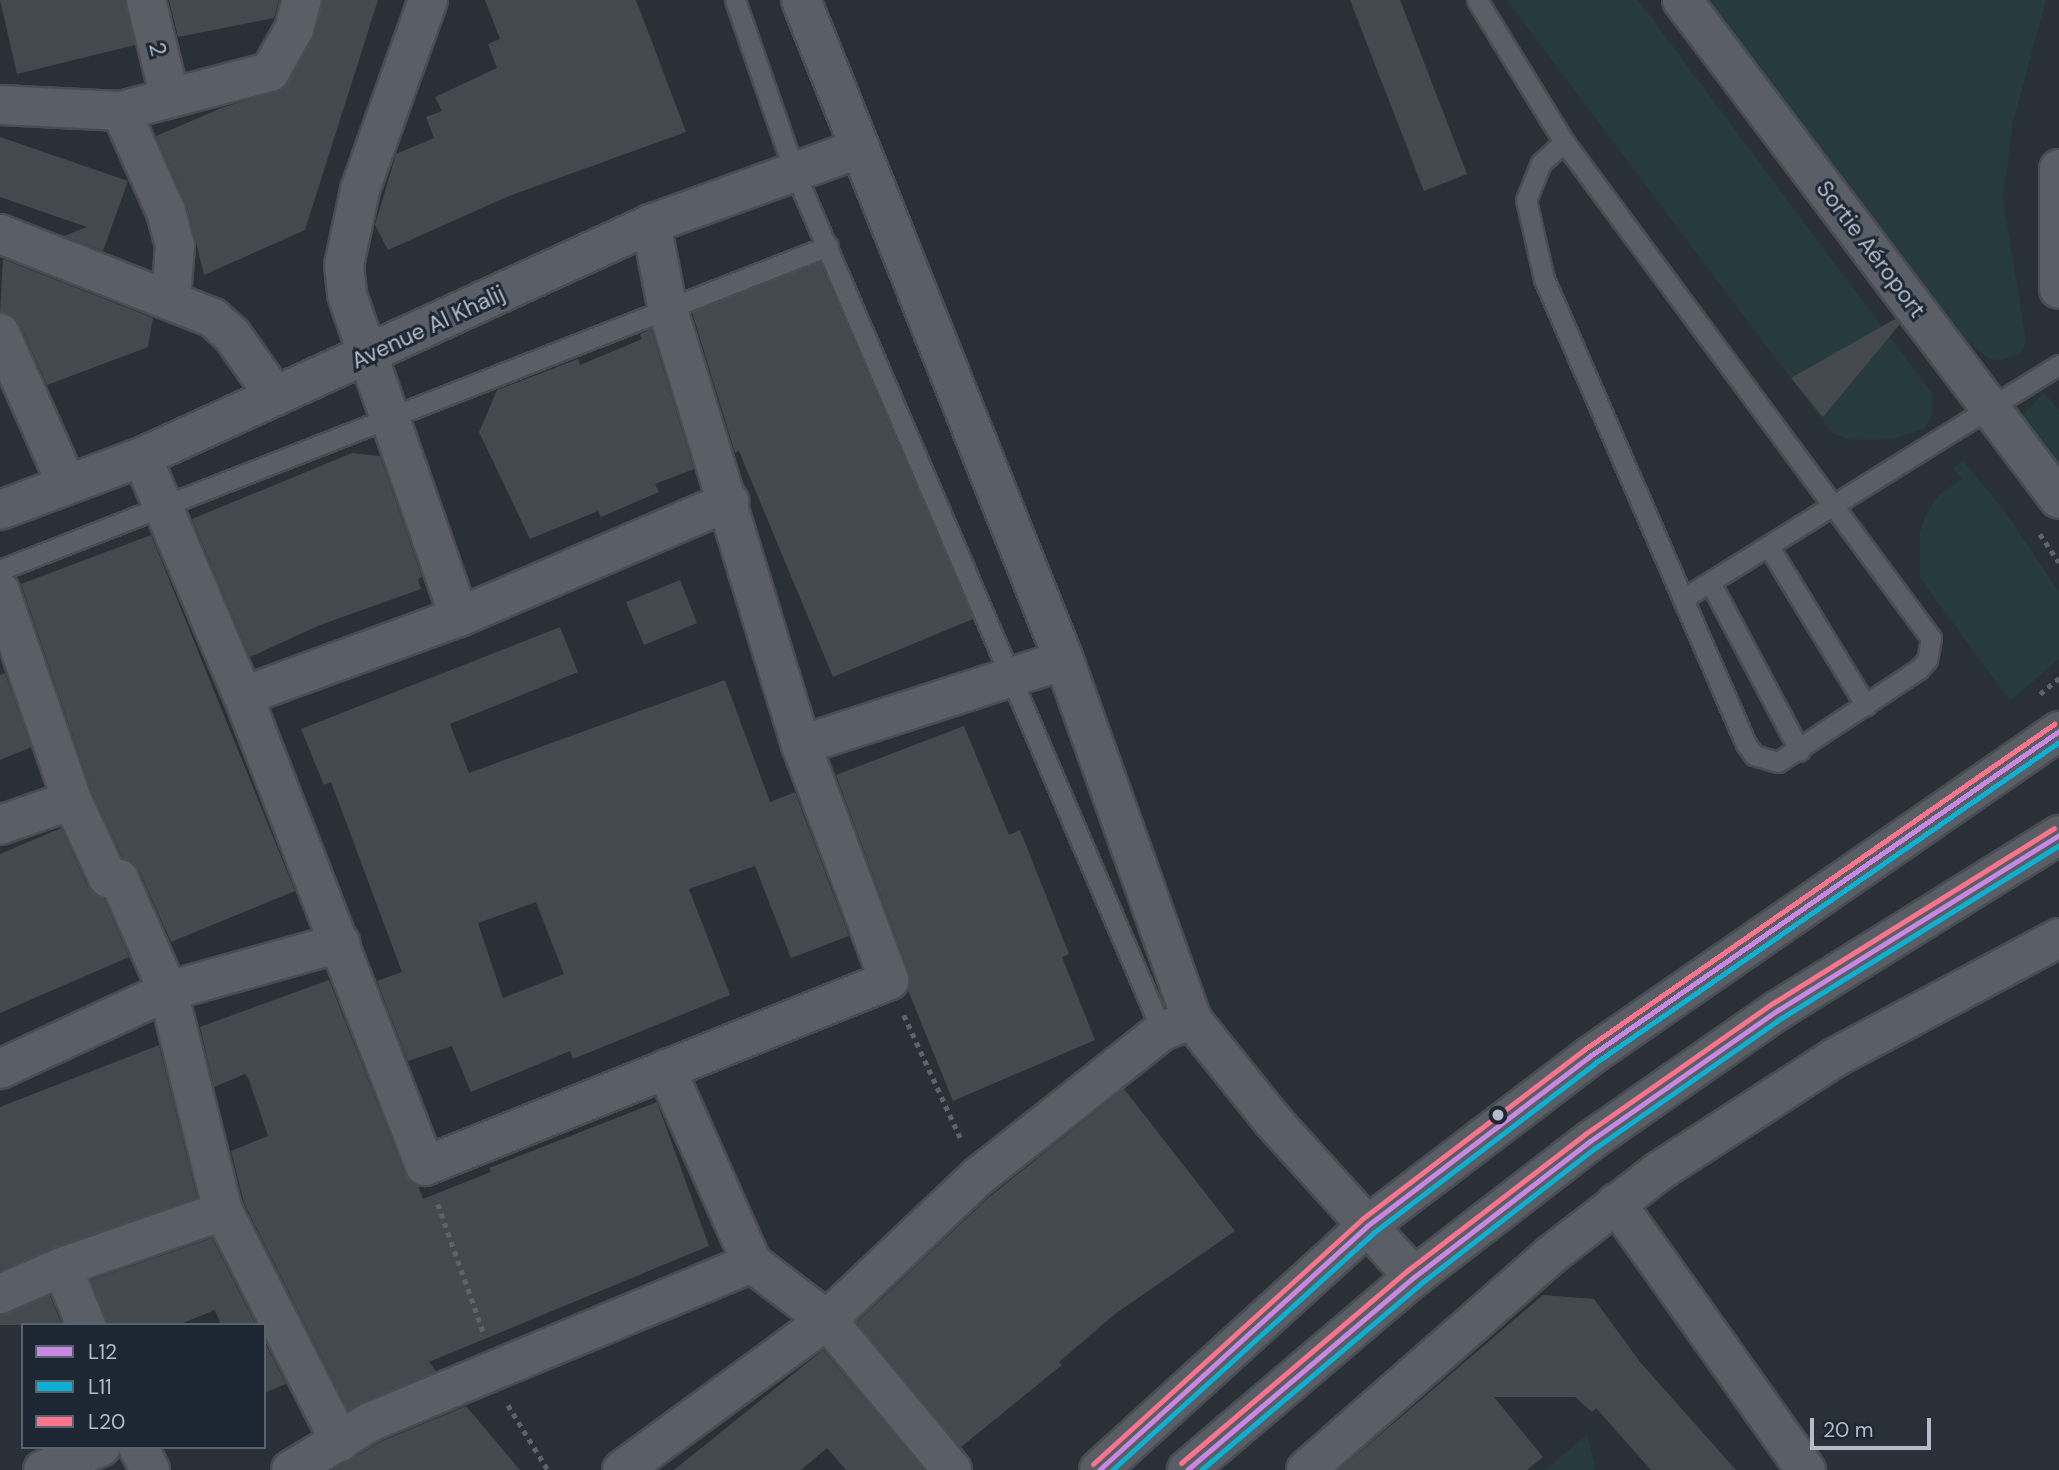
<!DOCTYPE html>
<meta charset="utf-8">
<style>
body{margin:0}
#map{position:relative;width:2059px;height:1470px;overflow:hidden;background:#2a3038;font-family:"DM Sans",sans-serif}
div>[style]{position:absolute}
.green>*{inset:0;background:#273a3e}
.building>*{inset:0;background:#444950}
.path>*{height:4.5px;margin-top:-2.25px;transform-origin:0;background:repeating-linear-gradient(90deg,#5d636a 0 5px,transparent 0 10px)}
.roads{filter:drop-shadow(2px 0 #484c53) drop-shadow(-2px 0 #484c53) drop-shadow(0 2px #484c53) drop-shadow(0 -2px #484c53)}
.lane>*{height:19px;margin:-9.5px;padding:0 9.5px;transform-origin:9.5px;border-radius:9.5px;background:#5a5e66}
.street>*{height:38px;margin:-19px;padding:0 19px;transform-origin:19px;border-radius:19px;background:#5a5e66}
.secondary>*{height:38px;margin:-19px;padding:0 19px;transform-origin:19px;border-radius:19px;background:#595d64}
.bus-1>*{height:5px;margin:-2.5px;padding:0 2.5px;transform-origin:2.5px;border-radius:2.5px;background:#c787e3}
.bus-2>*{height:5px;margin:-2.5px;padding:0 2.5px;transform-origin:2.5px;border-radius:2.5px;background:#0dafd3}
.bus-3>*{height:5px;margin:-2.5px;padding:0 2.5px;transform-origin:2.5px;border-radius:2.5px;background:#fc738d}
.dots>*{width:19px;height:19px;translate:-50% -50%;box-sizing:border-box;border:4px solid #1d2633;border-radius:50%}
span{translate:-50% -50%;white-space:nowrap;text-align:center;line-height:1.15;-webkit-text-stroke:6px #1d2633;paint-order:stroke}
.street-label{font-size:23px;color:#b4bcc9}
.legend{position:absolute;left:21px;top:1323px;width:245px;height:126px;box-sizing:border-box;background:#1d2633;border:2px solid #59626f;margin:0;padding:9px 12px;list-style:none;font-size:21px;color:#b4bcc9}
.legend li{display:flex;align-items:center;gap:14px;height:35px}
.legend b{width:35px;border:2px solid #59626f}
.scale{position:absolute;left:1810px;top:1418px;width:121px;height:32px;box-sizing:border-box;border:4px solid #b4bcc9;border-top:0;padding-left:9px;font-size:21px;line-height:24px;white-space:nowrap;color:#b4bcc9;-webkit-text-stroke:5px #1d2633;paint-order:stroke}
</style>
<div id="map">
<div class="green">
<i style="clip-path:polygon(1507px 0,1638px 0,1932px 393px,1932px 415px,1924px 429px,1893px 439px,1851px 440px,1832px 433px)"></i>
<i style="clip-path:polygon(1707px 0,2046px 0,2013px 122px,2003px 198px,2026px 341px,2021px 352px,2004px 360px,1990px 359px,1965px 340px)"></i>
<i style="clip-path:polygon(2044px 393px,2059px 410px,2059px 479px,2015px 422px)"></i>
<i style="clip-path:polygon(1963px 461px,2003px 509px,2059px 592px,2059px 659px,2010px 701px,1920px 578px,1920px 532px,1926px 514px,1939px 495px,1962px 479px,1953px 468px)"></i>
<i style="clip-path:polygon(1587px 1435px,1596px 1470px,1544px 1470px)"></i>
</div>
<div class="building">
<i style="clip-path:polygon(0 0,125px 0,135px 45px,17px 74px)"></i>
<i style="clip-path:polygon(169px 0,279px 0,274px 18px,178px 37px)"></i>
<i style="clip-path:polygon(323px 0,378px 0,305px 230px,204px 275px,187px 206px,156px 136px,224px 107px,284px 89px,313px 39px)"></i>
<i style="clip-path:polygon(485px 0,636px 0,686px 132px,509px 196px,388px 250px,375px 225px,396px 154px,434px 138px,426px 117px,442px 111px,435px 97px,497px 68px,488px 44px,500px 39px)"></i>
<i style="clip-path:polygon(1350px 0,1400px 0,1467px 174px,1424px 191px)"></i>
<i style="clip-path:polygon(0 137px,128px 181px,103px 251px,64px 236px,87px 227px,0 197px)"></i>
<i style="clip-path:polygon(3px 259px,153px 318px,148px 347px,47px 385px,20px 324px,0 312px)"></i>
<i style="clip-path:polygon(820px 262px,973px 619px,833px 677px,739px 451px,735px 453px,692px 312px)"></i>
<i style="clip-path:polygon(1895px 319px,1900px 324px,1823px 417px,1791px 378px)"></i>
<i style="clip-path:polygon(651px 329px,694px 469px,655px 484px,659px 492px,601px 517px,598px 511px,530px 539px,479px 432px,497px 390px,578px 359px,580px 365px,642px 339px,640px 334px)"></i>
<i style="clip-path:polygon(352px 453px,380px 456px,422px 577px,418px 579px,421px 589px,320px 625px,250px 657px,192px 519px)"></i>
<i style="clip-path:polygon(151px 535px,295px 891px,171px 942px,139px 870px,123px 858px,92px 792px,21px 584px)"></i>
<i style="clip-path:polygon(680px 580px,697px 623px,644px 645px,626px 602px)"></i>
<i style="clip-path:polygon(evenodd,560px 627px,578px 672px,450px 724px,469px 773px,725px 680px,770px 802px,795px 792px,849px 936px,791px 958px,755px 866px,689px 889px,730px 995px,573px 1059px,570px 1051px,471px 1092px,452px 1046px,408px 1061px,377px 981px,402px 972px,331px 782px,324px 785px,301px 729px,560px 627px,536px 902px,564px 974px,503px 998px,478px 923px,536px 902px)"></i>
<i style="clip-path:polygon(5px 673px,31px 747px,0 760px,0 675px)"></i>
<i style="clip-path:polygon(964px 726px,1009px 835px,1020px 830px,1069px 954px,1062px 957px,1095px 1040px,953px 1101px,908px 990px,909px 972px,836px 775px)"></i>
<i style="clip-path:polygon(61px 828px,88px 887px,104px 899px,129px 957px,0 1013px,0 854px)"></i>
<i style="clip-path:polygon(329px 980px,405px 1174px,418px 1186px,423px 1199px,491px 1172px,489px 1168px,657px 1102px,709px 1246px,429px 1362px,436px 1371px,348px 1410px,244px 1203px,231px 1151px,268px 1136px,249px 1080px,245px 1074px,214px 1087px,200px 1027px)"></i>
<i style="clip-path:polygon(159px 1045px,197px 1197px,0 1270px,0 1107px)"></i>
<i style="clip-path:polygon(1124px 1089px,1235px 1231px,1115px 1314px,1059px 1362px,1062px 1365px,961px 1447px,857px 1322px,988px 1198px)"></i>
<i style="clip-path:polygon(212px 1238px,256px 1325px,221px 1325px,215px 1310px,178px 1325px,107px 1325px,91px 1280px)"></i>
<i style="clip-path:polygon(1543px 1295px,1594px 1299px,1640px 1362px,1736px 1470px,1651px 1470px,1596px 1408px,1592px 1412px,1575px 1397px,1494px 1397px,1543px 1457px,1527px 1470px,1339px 1470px)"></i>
<i style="clip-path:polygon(50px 1296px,62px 1325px,0 1325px,0 1315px)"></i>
<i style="clip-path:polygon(264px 1341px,286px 1384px,264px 1393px)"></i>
<i style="clip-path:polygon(823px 1350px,924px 1470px,846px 1470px,827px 1448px,801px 1470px,674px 1470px)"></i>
<i style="clip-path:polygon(466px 1406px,520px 1470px,333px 1470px,380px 1442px)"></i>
</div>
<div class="path">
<i style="left:2040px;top:534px;width:34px;rotate:56deg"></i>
<i style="left:2040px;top:694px;width:25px;rotate:-40deg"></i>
<i style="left:904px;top:1015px;width:139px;rotate:65.3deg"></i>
<i style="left:438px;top:1204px;width:135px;rotate:70.5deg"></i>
<i style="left:508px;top:1405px;width:76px;rotate:58.4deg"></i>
</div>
<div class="roads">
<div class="lane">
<i style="left:735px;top:0;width:183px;rotate:70.9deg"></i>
<i style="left:795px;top:173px;width:933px;rotate:66.84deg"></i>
<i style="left:1477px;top:0;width:167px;rotate:58.5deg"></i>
<i style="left:1564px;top:142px;width:617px;rotate:53.5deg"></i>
<i style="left:1931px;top:638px;width:22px;rotate:100deg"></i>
<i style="left:1927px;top:660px;width:12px;rotate:132deg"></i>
<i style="left:1919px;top:669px;width:169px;rotate:146.6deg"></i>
<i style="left:1778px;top:762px;width:25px;rotate:-164deg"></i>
<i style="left:1754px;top:755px;width:14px;rotate:-126deg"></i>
<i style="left:1746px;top:744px;width:507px;rotate:-113.48deg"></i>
<i style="left:1544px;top:279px;width:81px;rotate:-102.8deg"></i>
<i style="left:1526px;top:200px;width:40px;rotate:-68deg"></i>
<i style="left:1541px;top:163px;width:31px;rotate:-42deg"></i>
<i style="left:1769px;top:547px;width:186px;rotate:58.6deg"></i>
<i style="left:0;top:570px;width:889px;rotate:-21.37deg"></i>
<i style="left:1710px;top:582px;width:191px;rotate:62deg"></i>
<i style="left:1684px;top:598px;width:441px;rotate:-31.9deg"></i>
</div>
<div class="street">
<i style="left:146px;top:0;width:101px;rotate:76.2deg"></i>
<i style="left:428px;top:0;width:202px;rotate:109.7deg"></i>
<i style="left:360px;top:190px;width:77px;rotate:102deg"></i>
<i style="left:344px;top:265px;width:30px;rotate:84deg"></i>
<i style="left:347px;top:295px;width:341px;rotate:70.8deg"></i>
<i style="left:801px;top:0;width:710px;rotate:68.27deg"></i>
<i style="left:1064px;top:660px;width:382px;rotate:70.4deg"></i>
<i style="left:1192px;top:1020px;width:129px;rotate:51.3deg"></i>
<i style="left:1273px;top:1121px;width:210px;rotate:47.9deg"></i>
<i style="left:1682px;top:0;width:625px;rotate:52.93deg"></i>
<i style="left:0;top:105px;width:121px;rotate:2.8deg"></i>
<i style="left:121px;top:111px;width:154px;rotate:-14.7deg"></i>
<i style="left:270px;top:72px;width:49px;rotate:-60.8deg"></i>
<i style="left:294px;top:29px;width:30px;rotate:-75deg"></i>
<i style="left:121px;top:111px;width:111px;rotate:66deg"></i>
<i style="left:166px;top:212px;width:35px;rotate:75deg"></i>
<i style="left:175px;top:246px;width:52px;rotate:94.4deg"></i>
<i style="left:2059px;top:169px;width:120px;rotate:90deg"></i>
<i style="left:0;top:234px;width:229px;rotate:21.5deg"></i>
<i style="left:213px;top:318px;width:25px;rotate:42deg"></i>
<i style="left:232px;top:335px;width:75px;rotate:54.8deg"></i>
<i style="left:0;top:333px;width:166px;rotate:66.2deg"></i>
<i style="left:142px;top:457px;width:259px;rotate:67.1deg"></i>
<i style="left:243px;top:696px;width:504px;rotate:68.83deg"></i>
<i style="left:425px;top:1166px;width:500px;rotate:-21.8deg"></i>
<i style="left:889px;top:980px;width:251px;rotate:-110.5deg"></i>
<i style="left:801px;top:745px;width:459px;rotate:-107deg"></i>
<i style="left:667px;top:306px;width:84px;rotate:-101deg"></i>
<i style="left:0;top:510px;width:152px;rotate:-20.5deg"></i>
<i style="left:142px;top:457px;width:560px;rotate:-24.6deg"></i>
<i style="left:651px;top:224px;width:220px;rotate:-19.9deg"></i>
<i style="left:0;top:591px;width:221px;rotate:71deg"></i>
<i style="left:72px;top:800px;width:86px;rotate:65.2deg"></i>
<i style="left:108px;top:878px;width:11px;rotate:5deg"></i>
<i style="left:119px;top:879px;width:122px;rotate:66.4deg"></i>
<i style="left:168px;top:991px;width:227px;rotate:76deg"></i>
<i style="left:223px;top:1211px;width:259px;rotate:63.1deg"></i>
<i style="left:243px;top:696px;width:230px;rotate:-20.1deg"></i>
<i style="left:459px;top:617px;width:294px;rotate:-23.2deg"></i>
<i style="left:801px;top:745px;width:276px;rotate:-17.9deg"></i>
<i style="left:0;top:825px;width:76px;rotate:-19.1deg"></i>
<i style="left:0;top:1069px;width:185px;rotate:-24.9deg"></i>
<i style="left:168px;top:991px;width:179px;rotate:-15.6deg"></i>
<i style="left:666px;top:1069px;width:212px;rotate:66.1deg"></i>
<i style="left:1616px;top:1203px;width:328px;rotate:54.6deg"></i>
<i style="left:62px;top:1267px;width:63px;rotate:67.5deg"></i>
<i style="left:0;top:1294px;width:68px;rotate:-23.5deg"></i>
<i style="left:62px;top:1267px;width:170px;rotate:-19.2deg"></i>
<i style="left:138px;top:1447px;width:26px;rotate:62deg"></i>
<i style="left:43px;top:1470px;width:62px;rotate:-21.6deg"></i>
<i style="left:291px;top:1470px;width:92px;rotate:-31.3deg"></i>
<i style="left:370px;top:1422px;width:414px;rotate:-22.6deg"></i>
<i style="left:752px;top:1263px;width:94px;rotate:37.2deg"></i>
<i style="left:827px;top:1320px;width:195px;rotate:50.2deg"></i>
<i style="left:622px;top:1470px;width:254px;rotate:-36.2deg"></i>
<i style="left:827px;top:1320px;width:209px;rotate:-43.5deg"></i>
<i style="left:979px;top:1176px;width:233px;rotate:-38.4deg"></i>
<i style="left:1162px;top:1031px;width:32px;rotate:-20deg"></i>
<i style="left:1306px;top:1470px;width:327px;rotate:-41.3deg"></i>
<i style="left:1552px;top:1254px;width:134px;rotate:-37.7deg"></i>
<i style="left:1658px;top:1172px;width:210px;rotate:-32.9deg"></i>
<i style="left:1834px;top:1058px;width:255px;rotate:-28.1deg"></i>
</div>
<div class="secondary">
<i style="left:1099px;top:1470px;width:362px;rotate:-42.3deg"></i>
<i style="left:1367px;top:1226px;width:280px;rotate:-37.3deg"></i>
<i style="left:1590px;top:1056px;width:571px;rotate:-34.72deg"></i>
<i style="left:1187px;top:1470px;width:298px;rotate:-40.4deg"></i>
<i style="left:1414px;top:1277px;width:222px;rotate:-37.7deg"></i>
<i style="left:1590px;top:1141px;width:229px;rotate:-34.9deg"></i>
<i style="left:1778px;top:1010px;width:331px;rotate:-31.9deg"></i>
</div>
</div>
<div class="bus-1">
<i style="left:1099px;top:1470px;width:362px;rotate:-42.3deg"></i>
<i style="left:1367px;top:1226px;width:280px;rotate:-37.3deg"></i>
<i style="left:1590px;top:1056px;width:571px;rotate:-34.72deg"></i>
<i style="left:1187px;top:1470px;width:298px;rotate:-40.4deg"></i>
<i style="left:1414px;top:1277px;width:222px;rotate:-37.7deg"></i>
<i style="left:1590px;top:1141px;width:229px;rotate:-34.9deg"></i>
<i style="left:1778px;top:1010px;width:331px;rotate:-31.9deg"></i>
</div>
<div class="bus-2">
<i style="left:1112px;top:1470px;width:353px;rotate:-42.2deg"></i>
<i style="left:1373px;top:1233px;width:280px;rotate:-37.4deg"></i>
<i style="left:1595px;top:1063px;width:564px;rotate:-34.68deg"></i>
<i style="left:1201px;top:1470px;width:287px;rotate:-40.3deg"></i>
<i style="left:1420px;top:1284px;width:222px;rotate:-37.9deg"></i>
<i style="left:1595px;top:1148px;width:229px;rotate:-34.9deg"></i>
<i style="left:1783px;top:1017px;width:325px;rotate:-31.9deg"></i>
</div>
<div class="bus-3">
<i style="left:1181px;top:1463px;width:298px;rotate:-40.4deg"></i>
<i style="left:1408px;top:1270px;width:223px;rotate:-37.5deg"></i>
<i style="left:1585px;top:1134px;width:229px;rotate:-34.9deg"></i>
<i style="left:1773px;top:1003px;width:331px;rotate:-31.9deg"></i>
<i style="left:1093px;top:1464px;width:364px;rotate:-42.3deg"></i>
<i style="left:1362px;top:1219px;width:280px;rotate:-37.3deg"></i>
<i style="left:1585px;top:1049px;width:571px;rotate:-34.72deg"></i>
</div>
<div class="dots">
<i style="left:1498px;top:1115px;background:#b4bcc9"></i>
</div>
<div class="street-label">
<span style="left:158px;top:49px;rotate:76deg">2</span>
<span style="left:1871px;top:249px;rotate:53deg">Sortie Aéroport</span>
<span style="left:428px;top:327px;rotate:-25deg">Avenue Al Khalij</span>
</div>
<ul class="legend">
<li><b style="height:9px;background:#c787e3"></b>L12</li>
<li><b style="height:9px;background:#0dafd3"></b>L11</li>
<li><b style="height:9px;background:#fc738d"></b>L20</li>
</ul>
<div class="scale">20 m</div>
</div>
